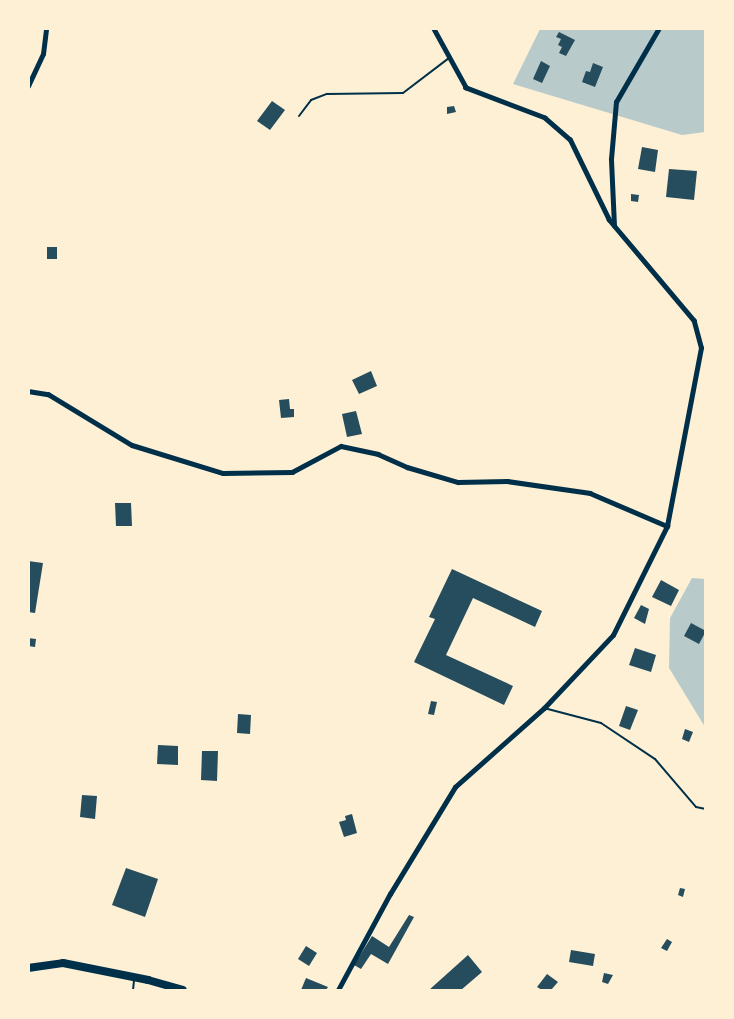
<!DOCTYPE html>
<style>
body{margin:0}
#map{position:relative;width:734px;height:1019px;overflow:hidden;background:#fdf0d5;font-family:Raleway,sans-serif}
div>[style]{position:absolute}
.green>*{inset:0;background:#b9caca}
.building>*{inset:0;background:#264d5e}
.service>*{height:2px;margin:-1px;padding:0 1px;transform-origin:1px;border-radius:1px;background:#003049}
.minor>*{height:4.5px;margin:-2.25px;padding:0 2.25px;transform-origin:2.25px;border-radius:2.25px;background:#003049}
.primary>*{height:8px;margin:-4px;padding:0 4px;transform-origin:4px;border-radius:4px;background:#003049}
span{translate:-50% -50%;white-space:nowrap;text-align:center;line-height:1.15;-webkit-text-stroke:4.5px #fdf0d5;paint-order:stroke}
.frame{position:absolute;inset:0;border:30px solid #fdf0d5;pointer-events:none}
</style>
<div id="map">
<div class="green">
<i style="clip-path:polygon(540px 29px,705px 29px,705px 132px,682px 135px,513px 84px)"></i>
<i style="clip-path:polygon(692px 578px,705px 579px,705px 727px,669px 668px,670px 618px)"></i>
</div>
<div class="building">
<i style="clip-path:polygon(559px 32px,575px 40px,566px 56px,559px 53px,562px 47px,558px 45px,561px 39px,556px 37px)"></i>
<i style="clip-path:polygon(541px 61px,550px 66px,542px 83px,533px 79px)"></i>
<i style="clip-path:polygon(593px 63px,603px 67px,595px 87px,582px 82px,586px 71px,590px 72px)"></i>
<i style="clip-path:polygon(272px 101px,285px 110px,270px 130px,257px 121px)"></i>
<i style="clip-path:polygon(454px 106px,456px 112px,447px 114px,447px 107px)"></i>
<i style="clip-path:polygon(642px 147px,658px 150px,655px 172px,638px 169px)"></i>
<i style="clip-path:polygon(669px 169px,697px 171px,694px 200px,666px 197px)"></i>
<i style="clip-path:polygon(631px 194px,639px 195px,638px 202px,631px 201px)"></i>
<i style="clip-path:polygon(47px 247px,57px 247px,57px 259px,47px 259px)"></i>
<i style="clip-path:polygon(371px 371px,377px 386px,359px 394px,352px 380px)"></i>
<i style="clip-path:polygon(289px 399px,290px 409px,294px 409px,294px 417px,281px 418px,279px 400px)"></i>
<i style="clip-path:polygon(356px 411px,362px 434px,347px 437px,342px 414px)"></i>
<i style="clip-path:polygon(115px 503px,131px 503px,132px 526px,116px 526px)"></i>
<i style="clip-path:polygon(28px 561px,43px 563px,35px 613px,28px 612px)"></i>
<i style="clip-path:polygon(452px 569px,542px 611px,535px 627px,473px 598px,446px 655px,513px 686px,504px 705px,414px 662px,435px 619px,429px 617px)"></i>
<i style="clip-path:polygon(661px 580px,679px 590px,671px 606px,652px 597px)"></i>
<i style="clip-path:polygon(641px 605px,649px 609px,645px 624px,634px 618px)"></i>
<i style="clip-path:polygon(691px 623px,706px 631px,699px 644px,684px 636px)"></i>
<i style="clip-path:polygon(28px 638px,36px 639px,35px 647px,28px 646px)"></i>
<i style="clip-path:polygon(635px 648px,656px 655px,651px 672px,629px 665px)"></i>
<i style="clip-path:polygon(431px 701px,437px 702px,434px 715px,428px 714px)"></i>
<i style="clip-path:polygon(626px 706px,638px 710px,630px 730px,619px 726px)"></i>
<i style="clip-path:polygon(238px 714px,251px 715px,250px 734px,237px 733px)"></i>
<i style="clip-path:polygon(685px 729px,693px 732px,689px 742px,682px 739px)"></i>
<i style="clip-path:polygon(158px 745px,178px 746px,178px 765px,157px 764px)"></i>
<i style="clip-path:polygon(202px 751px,218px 751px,217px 781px,201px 780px)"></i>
<i style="clip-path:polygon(82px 795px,97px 796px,95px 819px,80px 817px)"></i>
<i style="clip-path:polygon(352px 814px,357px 833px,344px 837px,339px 822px,346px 820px,345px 816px)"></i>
<i style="clip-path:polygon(126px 868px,158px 879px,145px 917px,112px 905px)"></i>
<i style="clip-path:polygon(680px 888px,685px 889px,683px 897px,678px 895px)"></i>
<i style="clip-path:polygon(409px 915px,414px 917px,388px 964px,371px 954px,361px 969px,354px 965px,372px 936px,389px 947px)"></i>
<i style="clip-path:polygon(667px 939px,672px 942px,667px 951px,661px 948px)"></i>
<i style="clip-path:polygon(306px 946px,317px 953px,309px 966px,298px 959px)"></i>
<i style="clip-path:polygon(571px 950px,595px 954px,593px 966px,569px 962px)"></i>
<i style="clip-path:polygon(468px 955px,482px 972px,461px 990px,429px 990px)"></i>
<i style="clip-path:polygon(604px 973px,613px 975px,608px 984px,602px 982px)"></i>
<i style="clip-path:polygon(547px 974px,558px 982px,551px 990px,542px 990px,537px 987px)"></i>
<i style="clip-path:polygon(306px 978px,328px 987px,326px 990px,301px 990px)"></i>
</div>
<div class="service">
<i style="left:299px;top:116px;width:20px;rotate:-53deg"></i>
<i style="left:311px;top:100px;width:17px;rotate:-21deg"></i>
<i style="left:327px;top:94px;width:76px;rotate:-0.8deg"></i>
<i style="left:403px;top:93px;width:58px;rotate:-37.3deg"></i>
<i style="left:544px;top:708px;width:59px;rotate:14.7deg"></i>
<i style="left:601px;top:723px;width:65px;rotate:33.7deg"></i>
<i style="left:655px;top:759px;width:63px;rotate:49.5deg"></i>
<i style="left:696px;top:807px;width:10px;rotate:11deg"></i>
<i style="left:133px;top:990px;width:10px;rotate:-84deg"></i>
</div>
<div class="minor">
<i style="left:28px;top:86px;width:35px;rotate:-65deg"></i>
<i style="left:43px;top:54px;width:26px;rotate:-83deg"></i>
<i style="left:614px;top:226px;width:67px;rotate:-92.6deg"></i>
<i style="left:611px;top:159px;width:57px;rotate:-85deg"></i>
<i style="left:616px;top:102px;width:86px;rotate:-59.8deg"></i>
<i style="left:28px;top:391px;width:20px;rotate:9deg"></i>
<i style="left:48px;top:394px;width:98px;rotate:31.3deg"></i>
<i style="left:132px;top:445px;width:95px;rotate:17.1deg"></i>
<i style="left:223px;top:473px;width:69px;rotate:-0.8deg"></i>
<i style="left:292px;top:472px;width:55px;rotate:-28deg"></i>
<i style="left:341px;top:446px;width:38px;rotate:12deg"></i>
<i style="left:378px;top:454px;width:32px;rotate:24deg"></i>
<i style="left:407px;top:467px;width:53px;rotate:16.4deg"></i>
<i style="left:458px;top:482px;width:49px;rotate:-1.2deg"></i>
<i style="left:507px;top:481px;width:84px;rotate:8.2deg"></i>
<i style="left:590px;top:493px;width:84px;rotate:23.2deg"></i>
<i style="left:338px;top:990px;width:109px;rotate:-61.6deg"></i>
<i style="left:390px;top:894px;width:125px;rotate:-58.7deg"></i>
<i style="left:455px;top:787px;width:119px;rotate:-41.6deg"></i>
<i style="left:544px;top:708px;width:100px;rotate:-46.6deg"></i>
<i style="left:613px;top:635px;width:122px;rotate:-63.6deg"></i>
<i style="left:667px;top:526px;width:181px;rotate:-79.2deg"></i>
<i style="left:701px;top:348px;width:28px;rotate:-105deg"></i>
<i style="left:694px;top:321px;width:132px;rotate:-130.1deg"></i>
<i style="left:609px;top:220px;width:89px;rotate:-116deg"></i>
<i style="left:570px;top:140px;width:33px;rotate:-139deg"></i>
<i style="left:545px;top:118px;width:85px;rotate:-159.2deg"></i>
<i style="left:466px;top:88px;width:68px;rotate:-118.8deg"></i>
</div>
<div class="primary">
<i style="left:28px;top:968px;width:35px;rotate:-8deg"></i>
<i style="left:63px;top:963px;width:87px;rotate:11.3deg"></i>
<i style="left:148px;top:980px;width:36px;rotate:16deg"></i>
</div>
<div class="frame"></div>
</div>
